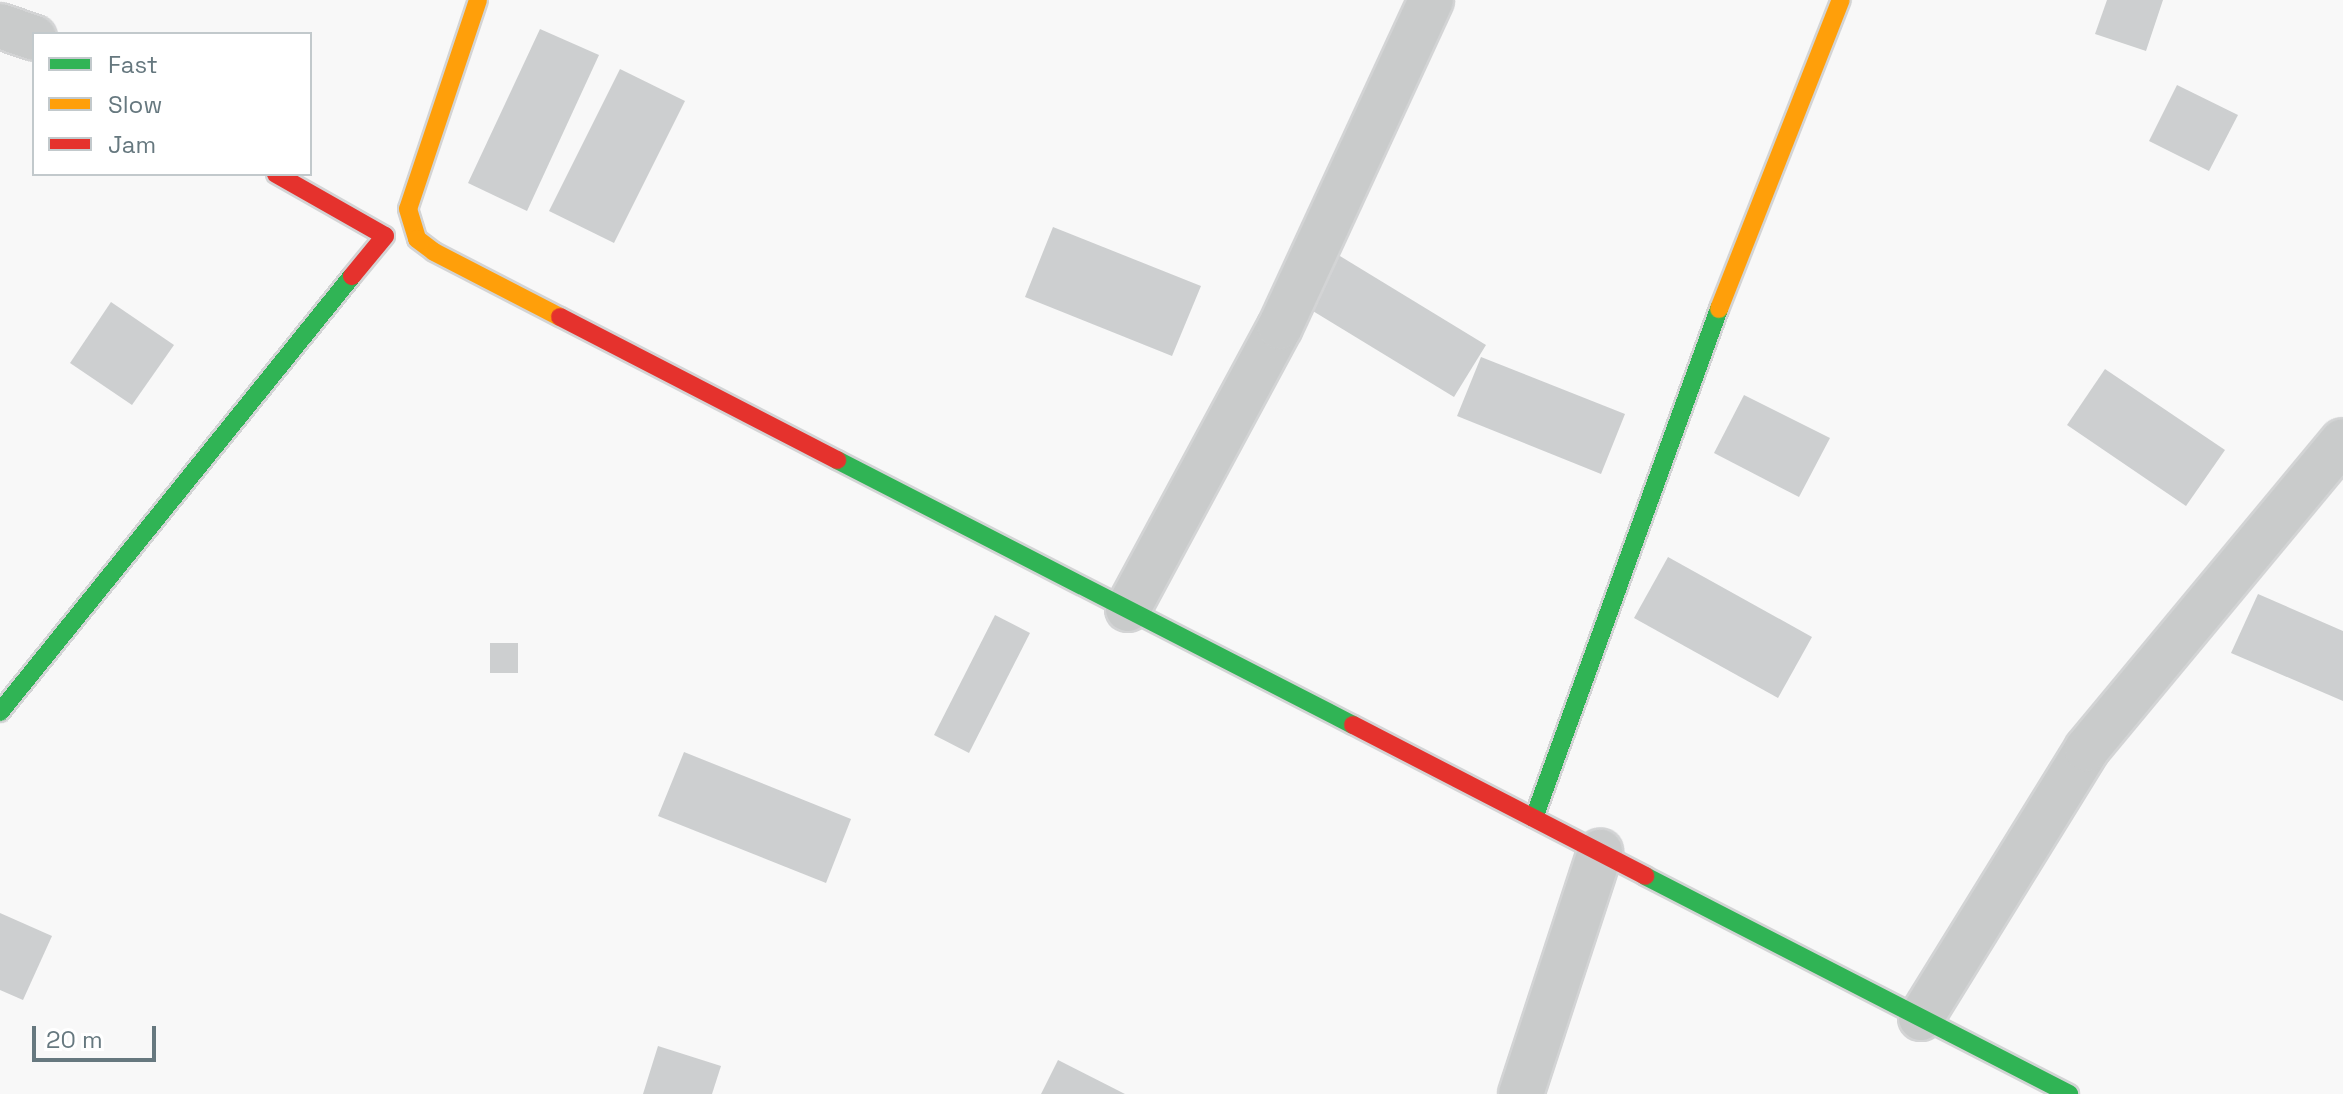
<!DOCTYPE html>
<style>
body{margin:0}
#map{position:relative;width:2343px;height:1094px;overflow:hidden;background:#f8f8f8;font-family:"Space Grotesk",sans-serif}
div>[style]{position:absolute}
.building>*{inset:0;background:#cdcfd0}
.roads{filter:drop-shadow(2px 0 #d3d4d5) drop-shadow(-2px 0 #d3d4d5) drop-shadow(0 2px #d3d4d5) drop-shadow(0 -2px #d3d4d5)}
.street>*{height:44px;margin:-22px;padding:0 22px;transform-origin:22px;border-radius:22px;background:#c9cbcb}
.fast>*{height:18px;margin:-9px;padding:0 9px;transform-origin:9px;border-radius:9px;background:#30b455}
.slow>*{height:18px;margin:-9px;padding:0 9px;transform-origin:9px;border-radius:9px;background:#ff9f0a}
.jam>*{height:18px;margin:-9px;padding:0 9px;transform-origin:9px;border-radius:9px;background:#e5322d}
span{translate:-50% -50%;white-space:nowrap;text-align:center;line-height:1.15;-webkit-text-stroke:8px #fff;paint-order:stroke}
.legend{position:absolute;left:32px;top:32px;width:280px;height:144px;box-sizing:border-box;background:#fff;border:2px solid #c2c9cc;margin:0;padding:10px 14px;list-style:none;font-size:24px;color:#66787f}
.legend li{display:flex;align-items:center;gap:16px;height:40px}
.legend b{width:40px;border:2px solid #c2c9cc}
.scale{position:absolute;left:32px;top:1026px;width:124px;height:36px;box-sizing:border-box;border:4px solid #66787f;border-top:0;padding-left:10px;font-size:24px;line-height:28px;white-space:nowrap;color:#66787f;-webkit-text-stroke:6px #fff;paint-order:stroke}
</style>
<div id="map">
<div class="building">
<i style="clip-path:polygon(2107px 0,2163px 0,2146px 51px,2095px 34px)"></i>
<i style="clip-path:polygon(540px 29px,599px 55px,527px 211px,468px 183px)"></i>
<i style="clip-path:polygon(620px 69px,685px 101px,614px 243px,549px 211px)"></i>
<i style="clip-path:polygon(2177px 85px,2238px 115px,2209px 171px,2149px 141px)"></i>
<i style="clip-path:polygon(1053px 227px,1201px 286px,1172px 356px,1025px 297px)"></i>
<i style="clip-path:polygon(1335px 253px,1486px 345px,1454px 397px,1303px 305px)"></i>
<i style="clip-path:polygon(111px 302px,174px 345px,132px 405px,70px 363px)"></i>
<i style="clip-path:polygon(1481px 357px,1625px 414px,1601px 474px,1457px 416px)"></i>
<i style="clip-path:polygon(2105px 369px,2225px 450px,2186px 506px,2067px 425px)"></i>
<i style="clip-path:polygon(1744px 395px,1830px 438px,1799px 497px,1714px 453px)"></i>
<i style="clip-path:polygon(1668px 557px,1812px 637px,1778px 698px,1634px 618px)"></i>
<i style="clip-path:polygon(2258px 594px,2343px 631px,2343px 701px,2231px 653px)"></i>
<i style="clip-path:polygon(995px 615px,1030px 633px,969px 753px,934px 735px)"></i>
<i style="clip-path:polygon(490px 643px,518px 643px,518px 673px,490px 673px)"></i>
<i style="clip-path:polygon(684px 752px,851px 819px,826px 883px,658px 816px)"></i>
<i style="clip-path:polygon(0 913px,52px 936px,23px 1000px,0 990px)"></i>
<i style="clip-path:polygon(658px 1046px,721px 1066px,712px 1094px,643px 1094px)"></i>
<i style="clip-path:polygon(1058px 1060px,1125px 1094px,1041px 1094px)"></i>
</div>
<div class="roads">
<div class="street">
<i style="left:0;top:26px;width:36px;rotate:19deg"></i>
<i style="left:1128px;top:609px;width:320px;rotate:-61.7deg"></i>
<i style="left:1280px;top:327px;width:360px;rotate:-65.2deg"></i>
<i style="left:1921px;top:1018px;width:316px;rotate:-58.3deg"></i>
<i style="left:2087px;top:749px;width:400px;rotate:-50.3deg"></i>
<i style="left:1521px;top:1094px;width:255px;rotate:-71.9deg"></i>
</div>
<div class="fast">
<i style="left:837px;top:460px;width:580px;rotate:27.18deg"></i>
<i style="left:0;top:712px;width:560px;rotate:-51.08deg"></i>
<i style="left:1534px;top:818px;width:542px;rotate:-70.03deg"></i>
<i style="left:1645px;top:876px;width:477px;rotate:27.2deg"></i>
</div>
<div class="slow">
<i style="left:478px;top:0;width:220px;rotate:108.5deg"></i>
<i style="left:408px;top:209px;width:31px;rotate:73deg"></i>
<i style="left:417px;top:239px;width:21px;rotate:37deg"></i>
<i style="left:434px;top:252px;width:142px;rotate:27.3deg"></i>
<i style="left:1719px;top:309px;width:332px;rotate:-68.5deg"></i>
</div>
<div class="jam">
<i style="left:276px;top:174px;width:125px;rotate:29.6deg"></i>
<i style="left:385px;top:236px;width:52px;rotate:129.5deg"></i>
<i style="left:560px;top:317px;width:312px;rotate:27.3deg"></i>
<i style="left:1353px;top:725px;width:329px;rotate:27.3deg"></i>
</div>
</div>
<ul class="legend">
<li><b style="height:10px;background:#30b455"></b>Fast</li>
<li><b style="height:10px;background:#ff9f0a"></b>Slow</li>
<li><b style="height:10px;background:#e5322d"></b>Jam</li>
</ul>
<div class="scale">20 m</div>
</div>
